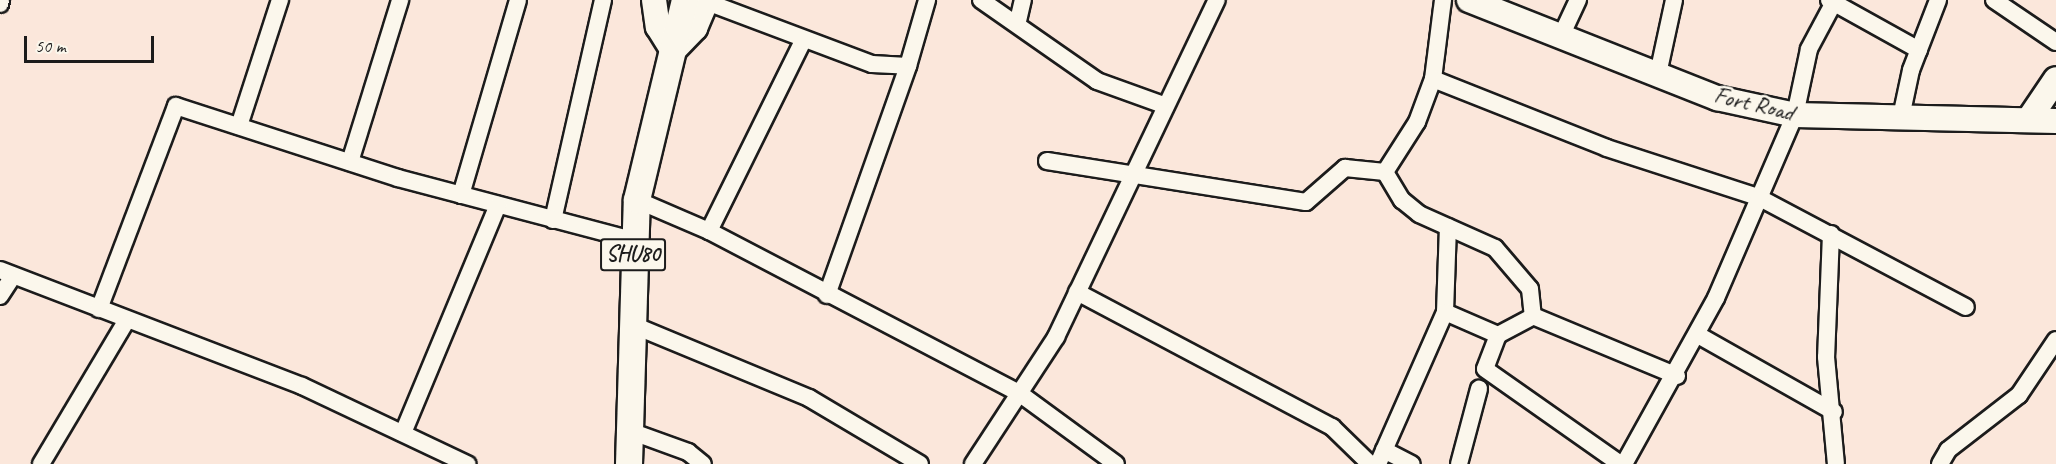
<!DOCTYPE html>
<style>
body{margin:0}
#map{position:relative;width:2056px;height:464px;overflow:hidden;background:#fbe7db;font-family:Caveat,sans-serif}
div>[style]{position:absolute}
.roads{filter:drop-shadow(2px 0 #1c1c1c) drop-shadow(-2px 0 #1c1c1c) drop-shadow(0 2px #1c1c1c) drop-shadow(0 -2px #1c1c1c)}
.street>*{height:16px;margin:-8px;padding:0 8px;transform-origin:8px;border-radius:8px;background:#fbf7ec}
.secondary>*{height:24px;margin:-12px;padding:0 12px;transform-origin:12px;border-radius:12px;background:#fbf7ec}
.primary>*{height:26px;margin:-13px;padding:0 13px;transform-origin:13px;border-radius:13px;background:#fbf7ec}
span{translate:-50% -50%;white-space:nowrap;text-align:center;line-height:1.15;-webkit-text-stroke:5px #fbf7ec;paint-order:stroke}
.shield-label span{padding:2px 4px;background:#fbf7ec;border:2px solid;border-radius:4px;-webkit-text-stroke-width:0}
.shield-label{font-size:22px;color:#1c1c1c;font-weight:700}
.street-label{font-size:24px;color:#1c1c1c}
.scale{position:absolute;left:24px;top:36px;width:130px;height:27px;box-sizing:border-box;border:3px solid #1c1c1c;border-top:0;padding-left:8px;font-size:18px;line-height:21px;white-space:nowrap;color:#1c1c1c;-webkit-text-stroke:4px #fbf7ec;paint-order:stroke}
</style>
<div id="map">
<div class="roads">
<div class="street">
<i style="left:981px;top:0;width:141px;rotate:34.9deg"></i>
<i style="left:1097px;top:81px;width:73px;rotate:19.9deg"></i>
<i style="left:1829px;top:0;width:103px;rotate:29.1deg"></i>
<i style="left:1994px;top:0;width:75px;rotate:34.1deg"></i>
<i style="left:707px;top:2px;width:176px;rotate:20.6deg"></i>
<i style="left:872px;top:64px;width:36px;rotate:3deg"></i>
<i style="left:908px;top:66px;width:69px;rotate:-73.9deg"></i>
<i style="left:0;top:4px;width:4px;rotate:-76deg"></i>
<i style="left:1018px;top:21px;width:22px;rotate:-77deg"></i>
<i style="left:1562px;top:34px;width:38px;rotate:-65deg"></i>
<i style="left:1658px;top:74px;width:76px;rotate:-77.8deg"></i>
<i style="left:1433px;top:79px;width:80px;rotate:-82.8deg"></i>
<i style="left:1901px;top:117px;width:48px;rotate:-78deg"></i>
<i style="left:1911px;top:70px;width:75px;rotate:-68.9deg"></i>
<i style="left:239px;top:126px;width:133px;rotate:-72deg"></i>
<i style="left:1047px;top:161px;width:262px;rotate:9deg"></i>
<i style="left:1306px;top:202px;width:52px;rotate:-41.1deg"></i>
<i style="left:1345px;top:168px;width:40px;rotate:5.7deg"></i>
<i style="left:1385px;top:172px;width:59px;rotate:-57.4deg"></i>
<i style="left:1417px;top:122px;width:46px;rotate:-69.6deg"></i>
<i style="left:1433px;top:79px;width:187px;rotate:21.6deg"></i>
<i style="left:1607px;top:148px;width:159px;rotate:18deg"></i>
<i style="left:1758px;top:197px;width:235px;rotate:27.9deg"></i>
<i style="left:350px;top:162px;width:170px;rotate:-72.8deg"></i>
<i style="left:1385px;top:172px;width:33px;rotate:59deg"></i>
<i style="left:1402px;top:200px;width:22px;rotate:39deg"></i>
<i style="left:1419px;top:214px;width:83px;rotate:24.1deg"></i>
<i style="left:1495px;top:248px;width:54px;rotate:49.5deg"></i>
<i style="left:1530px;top:289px;width:27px;rotate:84deg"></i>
<i style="left:461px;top:195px;width:203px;rotate:-73.7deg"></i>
<i style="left:637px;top:200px;width:78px;rotate:23.3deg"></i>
<i style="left:709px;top:231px;width:350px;rotate:27.6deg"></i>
<i style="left:1019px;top:393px;width:120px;rotate:36.2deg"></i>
<i style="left:553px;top:220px;width:226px;rotate:-77.2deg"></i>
<i style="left:709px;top:231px;width:212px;rotate:-63.7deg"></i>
<i style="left:1831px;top:234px;width:123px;rotate:92.3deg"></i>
<i style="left:1826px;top:357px;width:107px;rotate:84.7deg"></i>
<i style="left:0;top:270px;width:324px;rotate:21deg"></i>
<i style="left:302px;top:386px;width:183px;rotate:25.3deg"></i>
<i style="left:1077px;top:292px;width:289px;rotate:27.9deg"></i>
<i style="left:1332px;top:427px;width:53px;rotate:44.2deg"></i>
<i style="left:827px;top:295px;width:243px;rotate:-70.5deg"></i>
<i style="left:0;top:296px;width:24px;rotate:-57deg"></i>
<i style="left:99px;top:309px;width:217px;rotate:-69.2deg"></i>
<i style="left:176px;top:106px;width:233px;rotate:18deg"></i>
<i style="left:398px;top:178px;width:243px;rotate:14.8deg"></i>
<i style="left:1445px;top:312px;width:85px;rotate:-88deg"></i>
<i style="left:633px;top:325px;width:191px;rotate:22.5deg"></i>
<i style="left:809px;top:398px;width:129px;rotate:30.7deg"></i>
<i style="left:1498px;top:335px;width:36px;rotate:111deg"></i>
<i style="left:1485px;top:369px;width:165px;rotate:35.1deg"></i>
<i style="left:1698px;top:335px;width:156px;rotate:29.5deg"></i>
<i style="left:630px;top:431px;width:62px;rotate:19.9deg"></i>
<i style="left:688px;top:452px;width:19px;rotate:39deg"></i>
<i style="left:403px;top:433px;width:247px;rotate:-67.4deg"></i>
<i style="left:1384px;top:450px;width:31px;rotate:27deg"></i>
<i style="left:41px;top:464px;width:168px;rotate:-59.2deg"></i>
<i style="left:973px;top:464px;width:152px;rotate:-56.8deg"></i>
<i style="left:1056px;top:337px;width:373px;rotate:-64.5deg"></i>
<i style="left:1378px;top:464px;width:166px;rotate:-66.2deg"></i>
<i style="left:1445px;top:312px;width:58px;rotate:23.5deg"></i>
<i style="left:1498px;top:335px;width:40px;rotate:-28deg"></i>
<i style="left:1533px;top:316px;width:156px;rotate:22.6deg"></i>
<i style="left:1459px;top:464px;width:78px;rotate:-75.1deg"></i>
<i style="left:1624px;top:464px;width:190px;rotate:-61deg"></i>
<i style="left:1716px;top:298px;width:199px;rotate:-66.7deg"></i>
<i style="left:1795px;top:115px;width:67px;rotate:-78deg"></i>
<i style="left:1809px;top:49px;width:51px;rotate:-61.9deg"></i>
<i style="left:1940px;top:464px;width:16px;rotate:-60deg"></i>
<i style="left:1948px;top:450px;width:90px;rotate:-37.8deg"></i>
<i style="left:2019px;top:395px;width:66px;rotate:-56.1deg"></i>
</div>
<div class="secondary">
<i style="left:654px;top:0;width:27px;rotate:82deg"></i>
<i style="left:658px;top:27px;width:28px;rotate:58deg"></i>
<i style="left:673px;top:51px;width:32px;rotate:-46deg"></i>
<i style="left:695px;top:28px;width:30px;rotate:-67deg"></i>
<i style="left:1469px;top:0;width:267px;rotate:21.6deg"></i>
<i style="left:1717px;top:98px;width:80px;rotate:12.3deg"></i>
<i style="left:1795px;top:115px;width:261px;rotate:1.3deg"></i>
<i style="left:2029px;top:119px;width:48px;rotate:-56deg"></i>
</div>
<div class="primary">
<i style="left:629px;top:464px;width:264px;rotate:-88.3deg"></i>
<i style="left:637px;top:200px;width:206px;rotate:-76.5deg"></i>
</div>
</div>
<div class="shield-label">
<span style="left:633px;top:255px">SHU80</span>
</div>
<div class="street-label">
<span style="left:1754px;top:104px;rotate:13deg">Fort Road</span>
</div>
<div class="scale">50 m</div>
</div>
